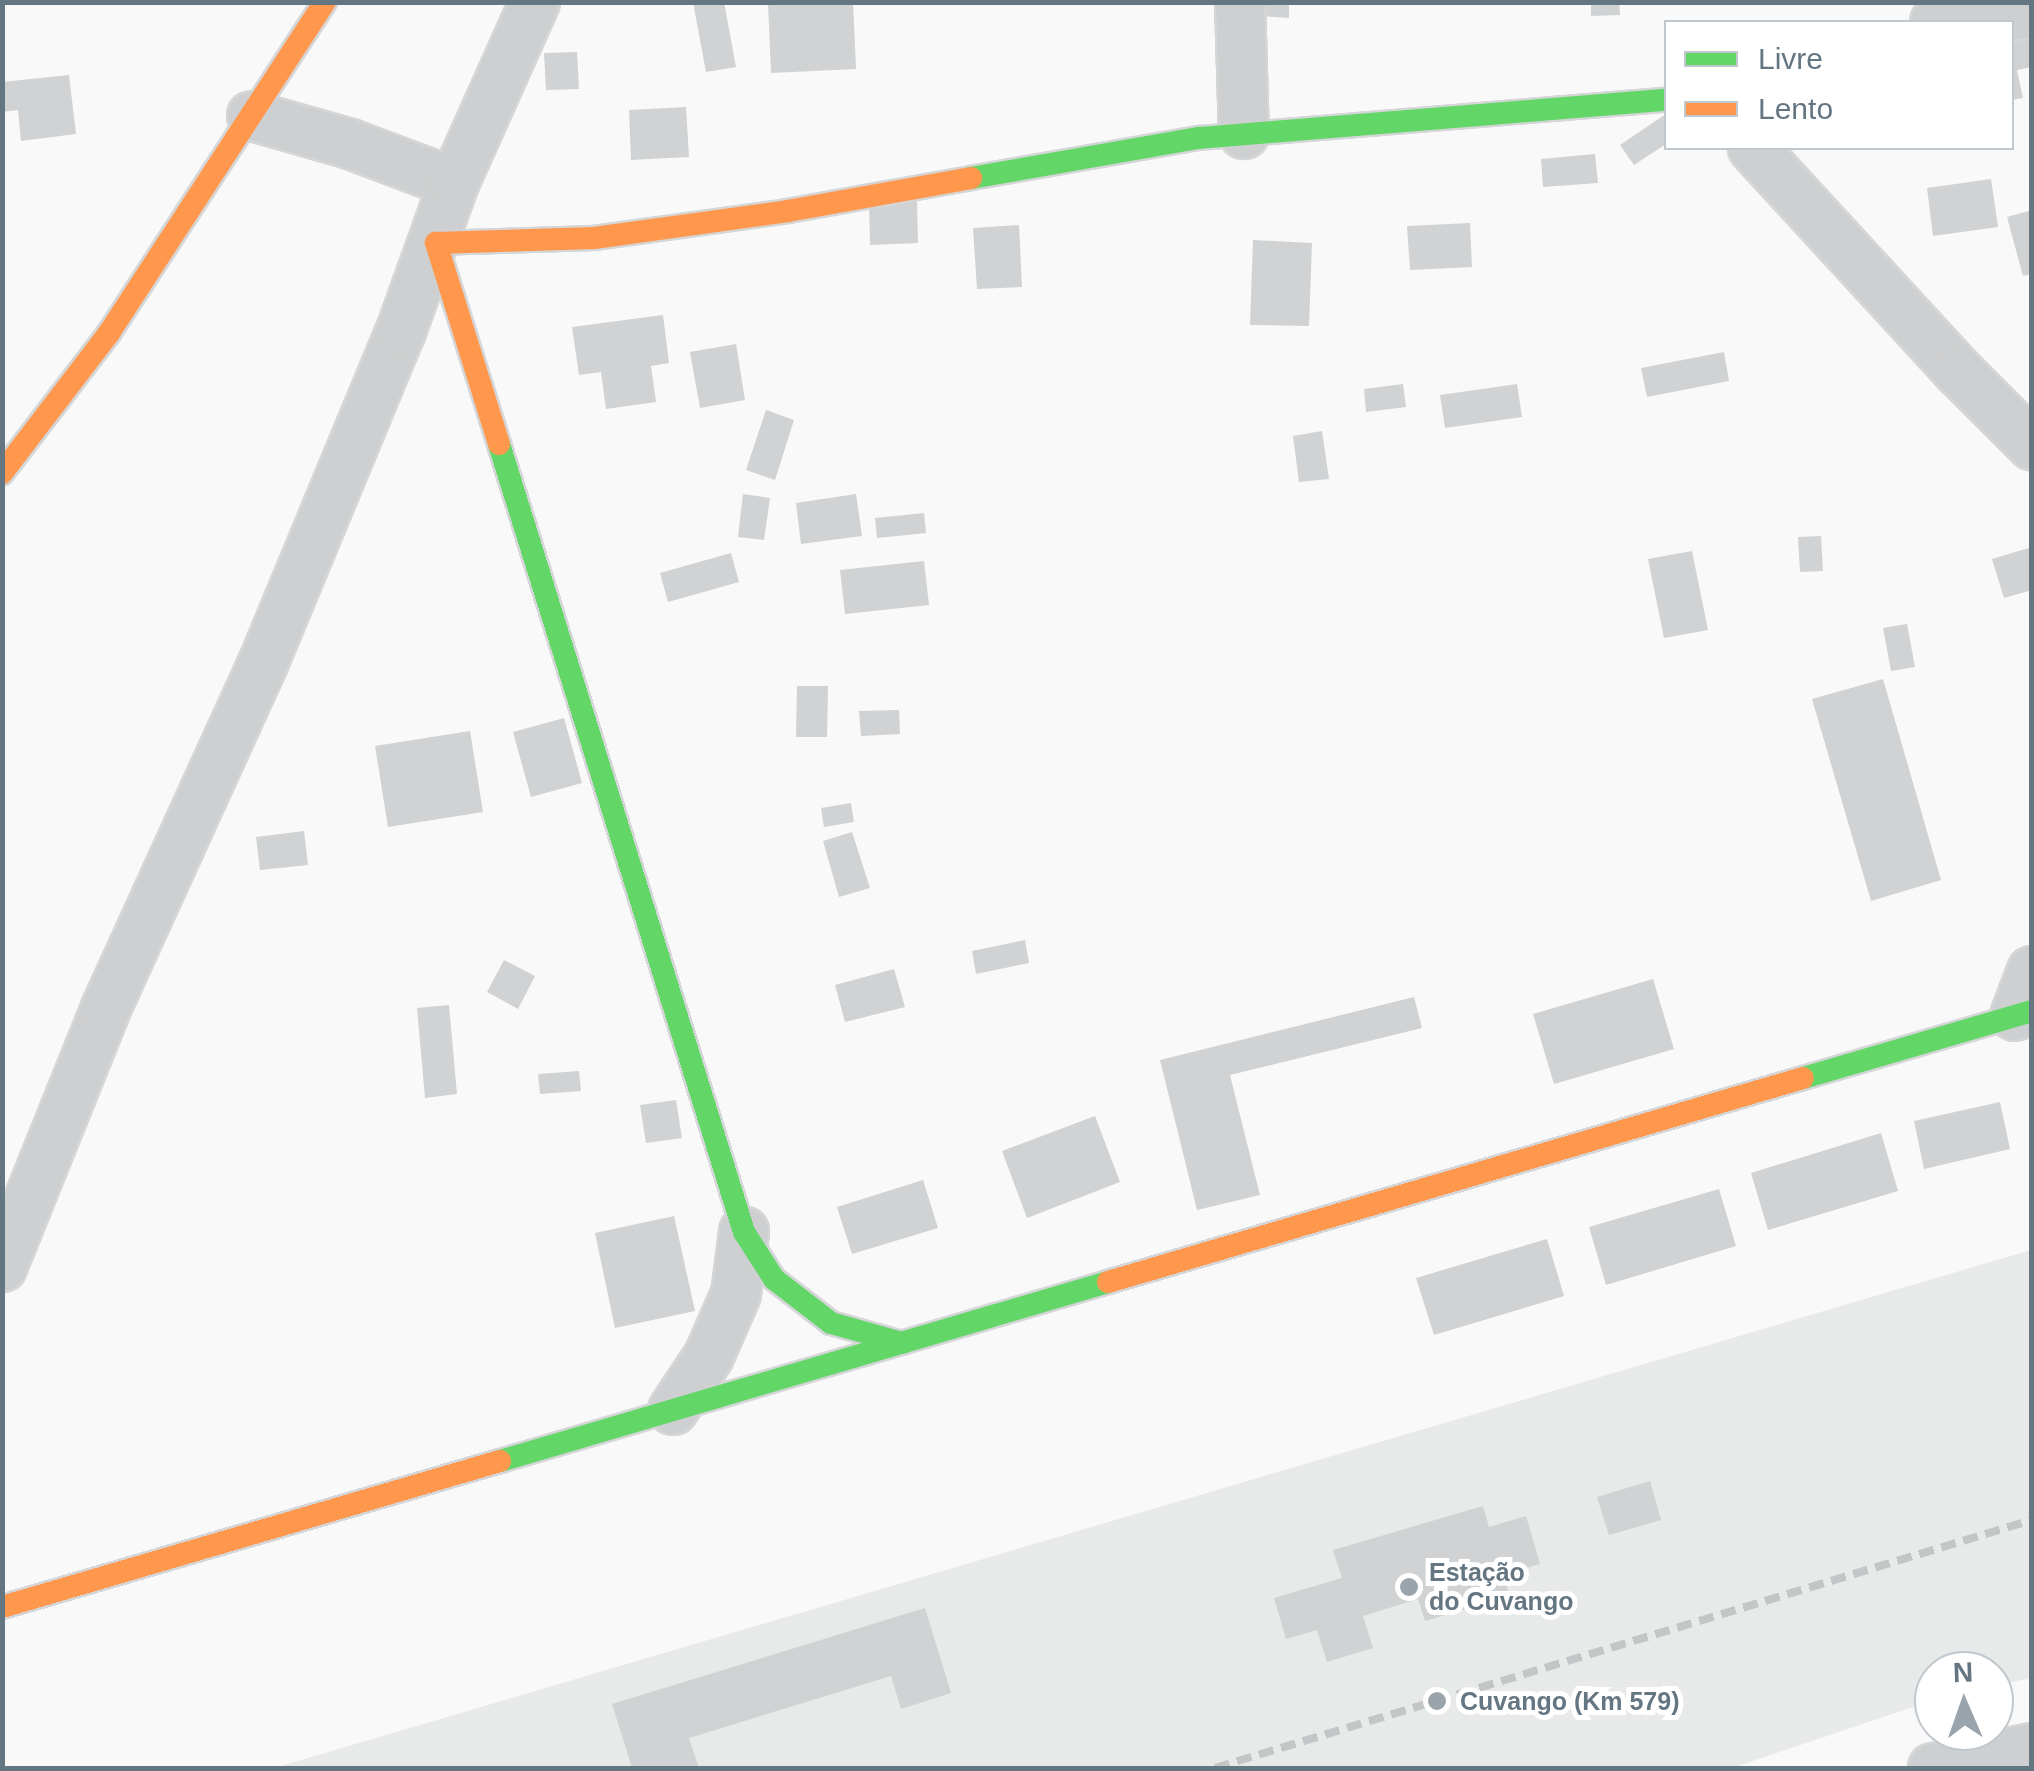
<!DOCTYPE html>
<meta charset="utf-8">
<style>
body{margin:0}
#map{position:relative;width:2034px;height:1771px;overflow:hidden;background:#f9f9f9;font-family:Helvetica,sans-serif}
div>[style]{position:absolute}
.built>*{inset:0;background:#e8e9e9}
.building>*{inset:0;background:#d0d2d3}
.roads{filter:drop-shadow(2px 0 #d5d6d7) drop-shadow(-2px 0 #d5d6d7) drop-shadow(0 2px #d5d6d7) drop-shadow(0 -2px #d5d6d7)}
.street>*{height:48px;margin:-24px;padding:0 24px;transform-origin:24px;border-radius:24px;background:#cecfd0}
.fast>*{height:22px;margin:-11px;padding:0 11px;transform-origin:11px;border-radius:11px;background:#63d668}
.slow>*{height:22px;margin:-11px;padding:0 11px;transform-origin:11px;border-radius:11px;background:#ff974d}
.rail>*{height:8px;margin-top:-4px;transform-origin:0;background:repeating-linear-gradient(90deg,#c3c5c6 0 15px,transparent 0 23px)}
.dots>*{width:28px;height:28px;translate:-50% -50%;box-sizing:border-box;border:5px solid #fff;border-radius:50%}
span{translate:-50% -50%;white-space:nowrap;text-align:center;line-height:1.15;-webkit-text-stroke:10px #fff;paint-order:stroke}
.poi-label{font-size:25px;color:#657683;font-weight:700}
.left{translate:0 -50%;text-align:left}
.frame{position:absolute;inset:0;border:5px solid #657683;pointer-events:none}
.legend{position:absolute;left:1664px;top:20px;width:350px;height:130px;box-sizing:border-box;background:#fff;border:2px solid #c1c8cd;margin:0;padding:12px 18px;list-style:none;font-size:30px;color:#657683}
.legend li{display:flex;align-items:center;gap:20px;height:50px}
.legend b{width:50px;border:2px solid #c1c8cd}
.north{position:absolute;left:1914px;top:1651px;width:100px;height:100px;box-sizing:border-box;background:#fff;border:2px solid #c1c8cd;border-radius:50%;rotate:358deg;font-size:28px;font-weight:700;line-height:40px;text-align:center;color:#657683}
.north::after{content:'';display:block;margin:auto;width:35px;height:45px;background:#99a4ac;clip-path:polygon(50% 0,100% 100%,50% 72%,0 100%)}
</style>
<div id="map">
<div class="built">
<i style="clip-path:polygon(2031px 1250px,2031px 1678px,1994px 1686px,1994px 1671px,1934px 1671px,1934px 1700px,1732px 1768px,274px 1768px)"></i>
</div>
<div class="building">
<i style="clip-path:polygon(693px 2px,724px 2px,736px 67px,706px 72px)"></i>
<i style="clip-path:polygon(768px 2px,853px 2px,856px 69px,771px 73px)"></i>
<i style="clip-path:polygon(1262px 2px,1289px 2px,1289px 18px,1261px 16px)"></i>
<i style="clip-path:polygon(1591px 2px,1619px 2px,1620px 15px,1591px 16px)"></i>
<i style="clip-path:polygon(2032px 37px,2032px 67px,2017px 70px,2023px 98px,2012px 100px,2012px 42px)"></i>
<i style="clip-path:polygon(577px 52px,579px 89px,546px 90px,544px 53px)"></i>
<i style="clip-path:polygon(69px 75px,76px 134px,21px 141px,18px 110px,2px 112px,2px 82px)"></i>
<i style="clip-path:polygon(686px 107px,689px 157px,631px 160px,629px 110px)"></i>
<i style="clip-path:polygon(1666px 114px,1666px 144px,1634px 165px,1620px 145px)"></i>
<i style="clip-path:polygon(1595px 154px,1598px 183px,1543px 187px,1541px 159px)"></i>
<i style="clip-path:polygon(1991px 179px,1998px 227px,1933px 236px,1927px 188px)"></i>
<i style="clip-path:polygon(917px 201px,918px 243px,870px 245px,869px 202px)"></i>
<i style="clip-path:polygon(2032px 210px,2032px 274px,2023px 276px,2007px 217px)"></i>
<i style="clip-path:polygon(1470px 223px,1472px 267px,1410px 270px,1407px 226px)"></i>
<i style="clip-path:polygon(1019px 225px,1022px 287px,977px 289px,973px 228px)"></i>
<i style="clip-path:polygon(1253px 240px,1312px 243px,1309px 326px,1250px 325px)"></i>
<i style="clip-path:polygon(663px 315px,669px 363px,651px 366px,656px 402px,606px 409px,601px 372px,579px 375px,572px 327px)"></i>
<i style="clip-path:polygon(736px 344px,745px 400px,700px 408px,690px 352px)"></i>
<i style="clip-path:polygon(1724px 352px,1729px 381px,1647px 397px,1641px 368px)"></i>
<i style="clip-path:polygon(1403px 384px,1406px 407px,1366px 412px,1364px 389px)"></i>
<i style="clip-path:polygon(1517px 384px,1522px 417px,1445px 428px,1440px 395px)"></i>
<i style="clip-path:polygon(766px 410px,794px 420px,775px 480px,746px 470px)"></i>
<i style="clip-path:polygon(1322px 431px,1329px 479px,1299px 482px,1293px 436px)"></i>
<i style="clip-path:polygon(743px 494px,770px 498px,764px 540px,738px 537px)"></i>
<i style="clip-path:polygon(856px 494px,862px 536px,801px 544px,796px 503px)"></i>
<i style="clip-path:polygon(924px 513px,926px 533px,877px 538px,875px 518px)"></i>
<i style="clip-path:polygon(1821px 536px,1823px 571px,1800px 572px,1798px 537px)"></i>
<i style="clip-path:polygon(2032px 547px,2032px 590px,2004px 598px,1992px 559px)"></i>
<i style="clip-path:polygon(1692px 551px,1708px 630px,1664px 638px,1648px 559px)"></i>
<i style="clip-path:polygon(731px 553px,739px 582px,668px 602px,660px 573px)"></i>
<i style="clip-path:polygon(924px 561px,929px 605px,845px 614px,840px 570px)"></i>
<i style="clip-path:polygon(1907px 624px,1915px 667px,1891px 671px,1883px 628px)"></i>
<i style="clip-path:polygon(1883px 679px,1941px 880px,1871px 901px,1812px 699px)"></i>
<i style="clip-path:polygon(797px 686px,828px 686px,827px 737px,796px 737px)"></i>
<i style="clip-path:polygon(899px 710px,900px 734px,861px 736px,859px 711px)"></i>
<i style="clip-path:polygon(564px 718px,582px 783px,531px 797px,513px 732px)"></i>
<i style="clip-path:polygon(470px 731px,483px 812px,388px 827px,375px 746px)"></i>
<i style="clip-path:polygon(851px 803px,854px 822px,824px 827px,821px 808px)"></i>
<i style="clip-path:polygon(304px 831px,308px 865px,260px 870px,256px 837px)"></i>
<i style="clip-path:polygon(852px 832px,870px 888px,839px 897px,823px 841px)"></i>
<i style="clip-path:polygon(1025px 940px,1029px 963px,976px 974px,972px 951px)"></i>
<i style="clip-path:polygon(504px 960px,535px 976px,518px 1009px,487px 992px)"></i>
<i style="clip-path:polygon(894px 969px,905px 1007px,845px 1022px,835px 985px)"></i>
<i style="clip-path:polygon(1653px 979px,1674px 1049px,1554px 1084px,1533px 1014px)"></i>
<i style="clip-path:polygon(1414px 997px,1422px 1028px,1230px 1075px,1260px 1195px,1197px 1210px,1160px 1060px)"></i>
<i style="clip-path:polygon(449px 1005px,457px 1094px,425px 1098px,417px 1008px)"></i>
<i style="clip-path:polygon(579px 1071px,581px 1091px,540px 1094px,538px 1074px)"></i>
<i style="clip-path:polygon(676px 1100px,682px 1138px,646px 1143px,640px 1105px)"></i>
<i style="clip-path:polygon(2000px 1102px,2010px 1149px,1924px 1169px,1914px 1121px)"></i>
<i style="clip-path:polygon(1095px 1116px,1120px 1182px,1027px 1218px,1002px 1151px)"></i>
<i style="clip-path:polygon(1881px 1133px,1898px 1191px,1768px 1230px,1751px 1173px)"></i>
<i style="clip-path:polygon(923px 1180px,938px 1228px,852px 1254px,837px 1207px)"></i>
<i style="clip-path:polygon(1719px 1189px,1736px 1246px,1606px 1285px,1589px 1227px)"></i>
<i style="clip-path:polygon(674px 1216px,695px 1311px,615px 1328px,595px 1233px)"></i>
<i style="clip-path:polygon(1547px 1239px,1564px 1296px,1434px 1335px,1416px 1278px)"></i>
<i style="clip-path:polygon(1650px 1481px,1661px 1520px,1609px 1535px,1597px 1497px)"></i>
<i style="clip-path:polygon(1483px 1506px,1489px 1527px,1526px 1516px,1540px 1564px,1503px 1575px,1510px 1596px,1425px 1621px,1418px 1599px,1363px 1616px,1373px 1648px,1327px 1662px,1317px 1630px,1286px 1639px,1274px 1598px,1342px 1578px,1333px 1550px)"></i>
<i style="clip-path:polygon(925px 1608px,951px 1693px,901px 1709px,891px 1676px,689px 1738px,699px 1768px,632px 1768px,612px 1704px)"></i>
</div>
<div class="roads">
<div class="street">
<i style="left:1240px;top:2px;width:132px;rotate:88.3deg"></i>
<i style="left:1935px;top:22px;width:16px;rotate:-18deg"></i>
<i style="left:1950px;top:17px;width:82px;rotate:-2.1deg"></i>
<i style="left:252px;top:116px;width:102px;rotate:15.9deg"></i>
<i style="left:350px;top:144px;width:111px;rotate:20.6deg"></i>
<i style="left:1753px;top:148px;width:303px;rotate:47.4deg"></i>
<i style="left:1958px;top:371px;width:105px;rotate:45deg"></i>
<i style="left:2015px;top:1016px;width:48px;rotate:-69.3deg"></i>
<i style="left:2px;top:1267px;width:279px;rotate:-68.1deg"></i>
<i style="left:106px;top:1008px;width:376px;rotate:-65.5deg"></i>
<i style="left:262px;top:666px;width:363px;rotate:-67.5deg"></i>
<i style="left:401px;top:331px;width:157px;rotate:-70.3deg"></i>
<i style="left:454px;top:183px;width:198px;rotate:-65.9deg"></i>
<i style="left:673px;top:1410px;width:65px;rotate:-56.3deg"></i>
<i style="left:709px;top:1356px;width:68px;rotate:-66.5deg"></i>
<i style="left:736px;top:1294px;width:63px;rotate:-82.6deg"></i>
<i style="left:1933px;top:1768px;width:101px;rotate:-11.4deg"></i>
</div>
<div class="fast">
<i style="left:971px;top:178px;width:231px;rotate:-10deg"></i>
<i style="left:1199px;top:138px;width:469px;rotate:-4.7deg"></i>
<i style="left:499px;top:444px;width:825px;rotate:72.73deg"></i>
<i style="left:744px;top:1232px;width:56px;rotate:57.4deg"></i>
<i style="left:774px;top:1279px;width:72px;rotate:37.7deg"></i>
<i style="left:831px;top:1323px;width:74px;rotate:15.7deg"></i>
<i style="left:1803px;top:1078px;width:239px;rotate:-16.3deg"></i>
<i style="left:500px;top:1461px;width:634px;rotate:-16.4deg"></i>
</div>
<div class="slow">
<i style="left:499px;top:444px;width:211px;rotate:-107.4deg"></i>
<i style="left:436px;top:243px;width:158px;rotate:-1.8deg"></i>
<i style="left:594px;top:238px;width:196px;rotate:-7.9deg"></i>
<i style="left:788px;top:211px;width:186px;rotate:-10.2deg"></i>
<i style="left:2px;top:473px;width:176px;rotate:-52.6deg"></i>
<i style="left:109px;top:333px;width:395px;rotate:-56.9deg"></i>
<i style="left:1108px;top:1282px;width:724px;rotate:-16.36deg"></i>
<i style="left:2px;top:1607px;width:519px;rotate:-16.34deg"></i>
</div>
</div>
<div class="rail">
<i style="left:1215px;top:1768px;width:854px;rotate:-16.89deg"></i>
</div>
<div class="dots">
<i style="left:1409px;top:1587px;background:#99a4ac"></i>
<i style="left:1437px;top:1701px;background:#99a4ac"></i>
</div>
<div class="poi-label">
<span class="left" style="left:1429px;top:1587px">Estação<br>do Cuvango</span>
<span class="left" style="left:1460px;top:1701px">Cuvango (Km 579)</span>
</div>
<div class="frame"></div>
<ul class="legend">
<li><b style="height:12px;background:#63d668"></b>Livre</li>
<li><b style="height:12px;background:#ff974d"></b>Lento</li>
</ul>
<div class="north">N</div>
</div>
